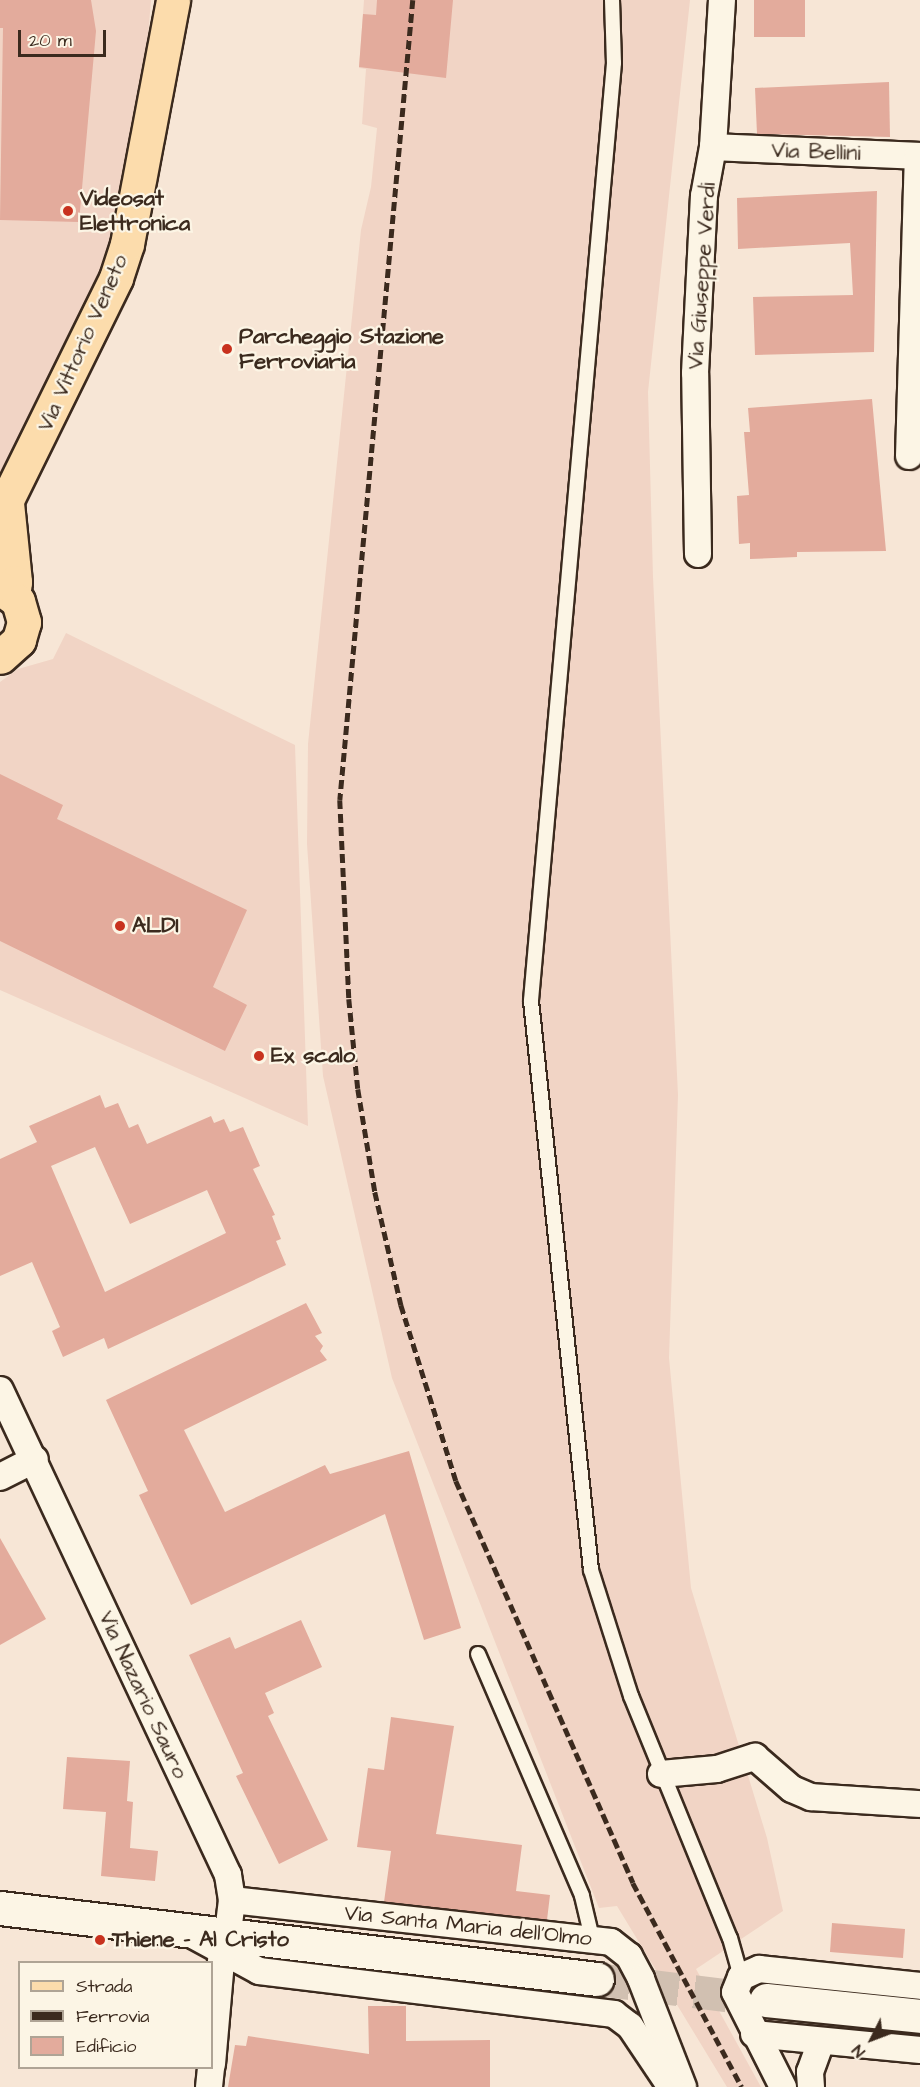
<!DOCTYPE html>
<style>
body{margin:0}
#map{position:relative;width:920px;height:2087px;overflow:hidden;background:#f7e6d6;font-family:"Architects Daughter",sans-serif}
div>[style]{position:absolute}
.built>*{inset:0;background:#f1d4c5}
.building>*{inset:0;background:#e3ab9c}
.secondary-tunnel>*{height:33px;margin-top:-16.5px;transform-origin:0;background:repeating-linear-gradient(90deg,#d1c0b1 0 33px,transparent 0 49px)}
.roads{filter:drop-shadow(2px 0 #3b2a1e) drop-shadow(-2px 0 #3b2a1e) drop-shadow(0 2px #3b2a1e) drop-shadow(0 -2px #3b2a1e)}
.service>*{height:14px;margin:-7px;padding:0 7px;transform-origin:7px;border-radius:7px;background:#fcf5e5}
.minor>*{height:26px;margin:-13px;padding:0 13px;transform-origin:13px;border-radius:13px;background:#fcf5e5}
.secondary>*{height:33px;margin:-16.5px;padding:0 16.5px;transform-origin:16.5px;border-radius:16.5px;background:#fcf5e5}
.primary>*{height:33px;margin:-16.5px;padding:0 16.5px;transform-origin:16.5px;border-radius:16.5px;background:#fcdcac}
.rail>*{height:4.5px;margin-top:-2.25px;transform-origin:0;background:repeating-linear-gradient(90deg,#3b2a1e 0 9px,transparent 0 13.5px)}
.dots>*{width:16px;height:16px;translate:-50% -50%;box-sizing:border-box;border:3px solid #fcf5e5;border-radius:50%}
span{translate:-50% -50%;white-space:nowrap;text-align:center;line-height:1.15;-webkit-text-stroke:4.5px #fcf5e5;paint-order:stroke}
.street-label{font-size:22px;color:#3b2a1e}
.poi-label{font-size:22px;color:#3b2a1e;font-weight:700}
.left{translate:0 -50%;text-align:left}
.legend{position:absolute;left:18px;top:1961px;width:195px;height:108px;box-sizing:border-box;background:#fcf5e5;border:2px solid #afa495;margin:0;padding:8px 10px;list-style:none;font-size:18px;color:#3b2a1e}
.legend li{display:flex;align-items:center;gap:12px;height:30px}
.legend b{width:30px;border:2px solid #afa495}
.north{position:absolute;left:842px;top:2009px;width:60px;height:60px;-webkit-text-stroke:4px #fcf5e5;paint-order:stroke;rotate:228deg;font-size:16px;font-weight:700;line-height:24px;text-align:center;color:#3b2a1e}
.north::after{content:'';display:block;margin:auto;width:21px;height:27px;background:#3b2a1e;clip-path:polygon(50% 0,100% 100%,50% 72%,0 100%)}
.scale{position:absolute;left:18px;top:30px;width:88px;height:27px;box-sizing:border-box;border:3px solid #3b2a1e;border-top:0;padding-left:8px;font-size:18px;line-height:21px;white-space:nowrap;color:#3b2a1e;-webkit-text-stroke:4px #fcf5e5;paint-order:stroke}
</style>
<div id="map">
<div class="built">
<i style="clip-path:polygon(0 0,151px 0,145px 73px,106px 259px,79px 329px,0 483px)"></i>
<i style="clip-path:polygon(364px 0,690px 0,648px 392px,653px 577px,678px 1095px,669px 1358px,691px 1588px,767px 1838px,783px 1911px,696px 1969px,761px 2087px,727px 2087px,617px 1906px,599px 1908px,392px 1378px,323px 1076px,307px 844px,308px 744px,361px 230px,371px 187px,377px 128px,362px 124px,366px 69px,359px 68px)"></i>
<i style="clip-path:polygon(66px 633px,295px 745px,308px 1126px,0 990px,0 682px,18px 669px,53px 659px)"></i>
</div>
<div class="building">
<i style="clip-path:polygon(0 0,91px 0,96px 31px,79px 222px,0 220px,3px 28px,0 28px)"></i>
<i style="clip-path:polygon(377px 0,453px 0,446px 78px,359px 67px,363px 14px,376px 15px)"></i>
<i style="clip-path:polygon(754px 0,805px 0,805px 37px,754px 37px)"></i>
<i style="clip-path:polygon(889px 82px,890px 137px,757px 134px,755px 88px)"></i>
<i style="clip-path:polygon(877px 191px,874px 352px,755px 355px,753px 297px,853px 295px,850px 243px,738px 249px,737px 198px)"></i>
<i style="clip-path:polygon(872px 399px,886px 551px,797px 552px,797px 557px,750px 559px,750px 543px,739px 544px,737px 496px,749px 495px,744px 432px,750px 432px,748px 408px)"></i>
<i style="clip-path:polygon(0 774px,63px 805px,57px 819px,247px 910px,213px 987px,247px 1005px,225px 1051px,0 941px)"></i>
<i style="clip-path:polygon(evenodd,100px 1095px,105px 1108px,118px 1103px,129px 1128px,138px 1124px,147px 1144px,211px 1116px,214px 1123px,224px 1119px,230px 1132px,243px 1127px,260px 1166px,253px 1169px,275px 1215px,272px 1216px,281px 1239px,276px 1241px,286px 1265px,108px 1349px,104px 1338px,63px 1357px,52px 1331px,60px 1327px,32px 1262px,0 1276px,0 1159px,37px 1142px,29px 1126px,100px 1095px,95px 1147px,130px 1224px,207px 1190px,226px 1233px,105px 1292px,51px 1166px,95px 1147px)"></i>
<i style="clip-path:polygon(306px 1303px,322px 1333px,315px 1336px,323px 1346px,320px 1351px,327px 1360px,184px 1430px,225px 1512px,325px 1465px,330px 1474px,409px 1451px,461px 1628px,424px 1640px,385px 1514px,191px 1605px,139px 1495px,148px 1491px,106px 1400px)"></i>
<i style="clip-path:polygon(0 1538px,46px 1619px,0 1645px)"></i>
<i style="clip-path:polygon(301px 1620px,322px 1667px,265px 1693px,274px 1713px,268px 1716px,328px 1840px,279px 1864px,236px 1776px,243px 1773px,189px 1655px,230px 1637px,235px 1649px)"></i>
<i style="clip-path:polygon(391px 1717px,454px 1726px,436px 1834px,522px 1845px,516px 1891px,550px 1895px,547px 1920px,384px 1902px,391px 1851px,357px 1847px,368px 1768px,384px 1770px)"></i>
<i style="clip-path:polygon(67px 1757px,130px 1761px,127px 1801px,133px 1802px,130px 1848px,158px 1851px,155px 1881px,101px 1876px,106px 1812px,63px 1809px)"></i>
<i style="clip-path:polygon(832px 1923px,905px 1929px,903px 1958px,830px 1952px)"></i>
<i style="clip-path:polygon(368px 2006px,406px 2006px,406px 2041px,490px 2040px,490px 2087px,228px 2087px,235px 2045px,246px 2046px,248px 2036px,369px 2054px)"></i>
</div>
<div class="secondary-tunnel">
<i style="left:597px;top:1979px;width:170px;rotate:7.1deg"></i>
</div>
<div class="roads">
<div class="service">
<i style="left:612px;top:0;width:63px;rotate:88.2deg"></i>
<i style="left:614px;top:63px;width:942px;rotate:95.06deg"></i>
<i style="left:531px;top:1001px;width:572px;rotate:83.98deg"></i>
<i style="left:591px;top:1570px;width:132px;rotate:72.4deg"></i>
<i style="left:631px;top:1696px;width:261px;rotate:67.8deg"></i>
<i style="left:730px;top:1938px;width:41px;rotate:74.2deg"></i>
<i style="left:478px;top:1654px;width:263px;rotate:66.7deg"></i>
<i style="left:582px;top:1896px;width:43px;rotate:76.6deg"></i>
</div>
<div class="minor">
<i style="left:713px;top:147px;width:207px;rotate:2.5deg"></i>
<i style="left:909px;top:456px;width:300px;rotate:-88.3deg"></i>
<i style="left:698px;top:554px;width:181px;rotate:-90.9deg"></i>
<i style="left:695px;top:373px;width:177px;rotate:-87.1deg"></i>
<i style="left:704px;top:196px;width:50px;rotate:-79.6deg"></i>
<i style="left:713px;top:147px;width:147px;rotate:-86.5deg"></i>
<i style="left:0;top:1390px;width:536px;rotate:64.82deg"></i>
<i style="left:228px;top:1875px;width:25px;rotate:81deg"></i>
<i style="left:232px;top:1900px;width:35px;rotate:97deg"></i>
<i style="left:0;top:1477px;width:39px;rotate:-27deg"></i>
<i style="left:661px;top:1774px;width:56px;rotate:-5.1deg"></i>
<i style="left:717px;top:1769px;width:40px;rotate:-18deg"></i>
<i style="left:755px;top:1757px;width:49px;rotate:40.9deg"></i>
<i style="left:792px;top:1789px;width:21px;rotate:23deg"></i>
<i style="left:811px;top:1797px;width:109px;rotate:3.7deg"></i>
<i style="left:232px;top:1900px;width:381px;rotate:6.3deg"></i>
<i style="left:611px;top:1942px;width:23px;rotate:38deg"></i>
<i style="left:629px;top:1956px;width:26px;rotate:62deg"></i>
<i style="left:641px;top:1979px;width:116px;rotate:68.7deg"></i>
<i style="left:193px;top:1935px;width:75px;rotate:28.6deg"></i>
<i style="left:259px;top:1971px;width:358px;rotate:6.9deg"></i>
<i style="left:614px;top:2014px;width:20px;rotate:37deg"></i>
<i style="left:630px;top:2026px;width:73px;rotate:56.1deg"></i>
<i style="left:754px;top:2034px;width:167px;rotate:5.5deg"></i>
<i style="left:212px;top:2064px;width:114px;rotate:-85deg"></i>
<i style="left:209px;top:2087px;width:19px;rotate:-84deg"></i>
<i style="left:783px;top:2087px;width:106px;rotate:-116.8deg"></i>
<i style="left:735px;top:1992px;width:16px;rotate:-68deg"></i>
<i style="left:741px;top:1977px;width:20px;rotate:-24deg"></i>
<i style="left:759px;top:1969px;width:162px;rotate:6deg"></i>
<i style="left:811px;top:2087px;width:15px;rotate:-94deg"></i>
<i style="left:810px;top:2072px;width:33px;rotate:-70deg"></i>
</div>
<div class="secondary">
<i style="left:0;top:1908px;width:601px;rotate:6.78deg"></i>
<i style="left:766px;top:2000px;width:155px;rotate:5.9deg"></i>
</div>
<div class="primary">
<i style="left:7px;top:503px;width:79px;rotate:84.2deg"></i>
<i style="left:15px;top:582px;width:14px;rotate:98deg"></i>
<i style="left:0;top:514px;width:263px;rotate:-63.8deg"></i>
<i style="left:116px;top:278px;width:36px;rotate:-72deg"></i>
<i style="left:127px;top:244px;width:248px;rotate:-79.3deg"></i>
<i style="left:0;top:588px;width:22px;rotate:36deg"></i>
<i style="left:18px;top:601px;width:22px;rotate:74deg"></i>
<i style="left:24px;top:622px;width:19px;rotate:106deg"></i>
<i style="left:19px;top:640px;width:25px;rotate:138deg"></i>
</div>
</div>
<div class="rail">
<i style="left:413px;top:0;width:803px;rotate:95.21deg"></i>
<i style="left:340px;top:800px;width:199px;rotate:87.4deg"></i>
<i style="left:349px;top:999px;width:90px;rotate:84.3deg"></i>
<i style="left:358px;top:1089px;width:104px;rotate:80.6deg"></i>
<i style="left:375px;top:1192px;width:116px;rotate:77deg"></i>
<i style="left:401px;top:1305px;width:184px;rotate:72.6deg"></i>
<i style="left:456px;top:1481px;width:439px;rotate:66.2deg"></i>
<i style="left:633px;top:1883px;width:231px;rotate:61.9deg"></i>
</div>
<div class="dots">
<i style="left:68px;top:211px;background:#c8321e"></i>
<i style="left:227px;top:349px;background:#c8321e"></i>
<i style="left:120px;top:926px;background:#c8321e"></i>
<i style="left:259px;top:1056px;background:#c8321e"></i>
<i style="left:100px;top:1940px;background:#c8321e"></i>
</div>
<div class="street-label">
<span style="left:816px;top:152px;rotate:2deg">Via Bellini</span>
<span style="left:702px;top:276px;rotate:-86deg">Via Giuseppe Verdi</span>
<span style="left:83px;top:343px;rotate:-66deg">Via Vittorio Veneto</span>
<span style="left:143px;top:1695px;rotate:65deg">Via Nazario Sauro</span>
<span style="left:468px;top:1926px;rotate:6deg">Via Santa Maria dell'Olmo</span>
</div>
<div class="poi-label">
<span class="left" style="left:80px;top:211px">Videosat<br>Elettronica</span>
<span class="left" style="left:239px;top:349px">Parcheggio Stazione<br>Ferroviaria</span>
<span class="left" style="left:132px;top:926px">ALDI</span>
<span class="left" style="left:271px;top:1056px">Ex scalo</span>
<span class="left" style="left:112px;top:1940px">Thiene - Al Cristo</span>
</div>
<ul class="legend">
<li><b style="height:8px;background:#fcdcac"></b>Strada</li>
<li><b style="height:8px;background:#3b2a1e"></b>Ferrovia</li>
<li><b style="height:16px;background:#e3ab9c"></b>Edificio</li>
</ul>
<div class="north">N</div>
<div class="scale">20 m</div>
</div>
